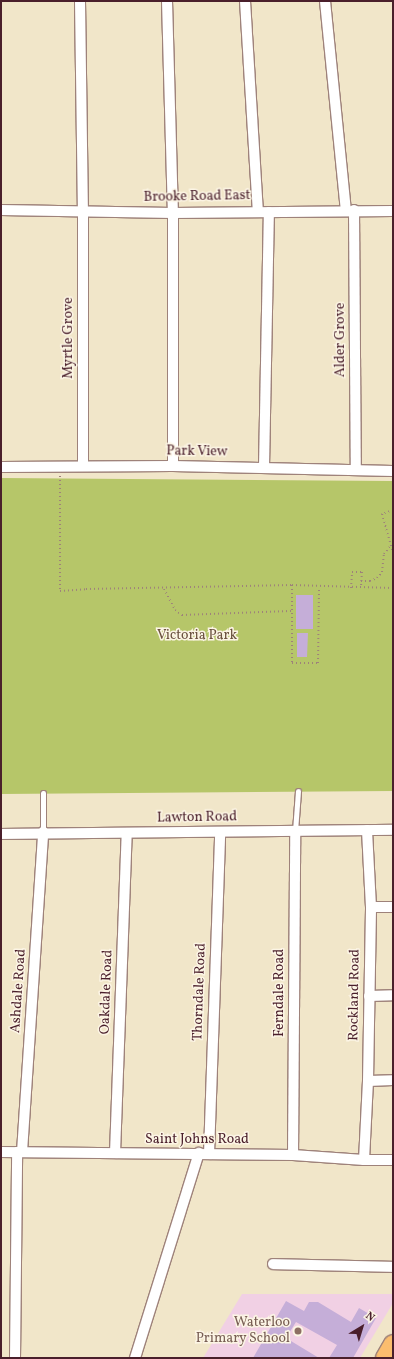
<!DOCTYPE html>
<style>
body{margin:0}
#map{position:relative;width:394px;height:1359px;overflow:hidden;background:#f1e6c9;font-family:Vollkorn,serif}
div>[style]{position:absolute}
.built>*{inset:0;background:#f1d0e4}
.green>*{inset:0;background:#b6c669}
.building>*{inset:0;background:#c5aed8}
.path>*{height:2px;margin-top:-1px;transform-origin:0;background:repeating-linear-gradient(90deg,#9e827a 0 1px,transparent 0 4px)}
.roads{filter:drop-shadow(1px 0 #9e827a) drop-shadow(-1px 0 #9e827a) drop-shadow(0 1px #9e827a) drop-shadow(0 -1px #9e827a)}
.lane>*{height:5px;margin:-2.5px;padding:0 2.5px;transform-origin:2.5px;border-radius:2.5px;background:#fff}
.street>*{height:10px;margin:-5px;padding:0 5px;transform-origin:5px;border-radius:5px;background:#fff}
.highway>*{height:18px;margin:-9px;padding:0 9px;transform-origin:9px;border-radius:9px;background:#fbbd6e}
.dots>*{width:11px;height:11px;translate:-50% -50%;box-sizing:border-box;border:2px solid #fcf5e5;border-radius:50%}
span{translate:-50% -50%;white-space:nowrap;text-align:center;line-height:1.15;-webkit-text-stroke:3px #fcf5e5;paint-order:stroke}
.street-label{font-size:14px;color:#4a1f2b}
.park-label{font-size:14px;color:#6a513e}
.education-label{font-size:14px;color:#785e54}
.right{translate:-100% -50%;text-align:right}
.frame{position:absolute;inset:0;border:2px solid #4a1f2b;pointer-events:none}
.north{position:absolute;left:342px;top:1307px;width:40px;height:40px;-webkit-text-stroke:3px #fcf5e5;paint-order:stroke;rotate:38deg;font-size:11px;font-weight:700;line-height:16px;text-align:center;color:#4a1f2b}
.north::after{content:'';display:block;margin:auto;width:14px;height:18px;background:#4a1f2b;clip-path:polygon(50% 0,100% 100%,50% 72%,0 100%)}
</style>
<div id="map">
<div class="built">
<i style="clip-path:polygon(242px 1294px,393px 1294px,393px 1303px,360px 1358px,203px 1358px)"></i>
</div>
<div class="green">
<i style="clip-path:polygon(1px 478px,393px 481px,393px 791px,1px 794px)"></i>
</div>
<div class="building">
<i style="clip-path:polygon(296px 595px,313px 595px,313px 629px,296px 629px)"></i>
<i style="clip-path:polygon(297px 633px,308px 633px,307px 657px,297px 657px)"></i>
<i style="clip-path:polygon(286px 1301px,304px 1311px,309px 1302px,318px 1302px,351px 1322px,359px 1308px,376px 1318px,353px 1358px,329px 1358px,337px 1345px,296px 1322px,286px 1338px,319px 1358px,253px 1358px)"></i>
</div>
<div class="path">
<i style="left:60px;top:476px;width:115px;rotate:90deg"></i>
<i style="left:60px;top:591px;width:26px;rotate:-4deg"></i>
<i style="left:86px;top:589px;width:206px;rotate:-1.1deg"></i>
<i style="left:292px;top:585px;width:101px;rotate:1.7deg"></i>
<i style="left:393px;top:510px;width:12px;rotate:160deg"></i>
<i style="left:382px;top:514px;width:40px;rotate:74deg"></i>
<i style="left:361px;top:581px;width:9px"></i>
<i style="left:370px;top:581px;width:8px;rotate:-23deg"></i>
<i style="left:377px;top:578px;width:8px;rotate:-50deg"></i>
<i style="left:382px;top:572px;width:18px;rotate:-84deg"></i>
<i style="left:384px;top:554px;width:11px;rotate:-52deg"></i>
<i style="left:292px;top:585px;width:78px;rotate:90deg"></i>
<i style="left:292px;top:663px;width:26px"></i>
<i style="left:318px;top:663px;width:76px;rotate:-89.2deg"></i>
<i style="left:351px;top:588px;width:16px;rotate:-86deg"></i>
<i style="left:352px;top:572px;width:10px"></i>
<i style="left:362px;top:572px;width:16px;rotate:94deg"></i>
<i style="left:164px;top:589px;width:24px;rotate:62deg"></i>
<i style="left:175px;top:610px;width:9px;rotate:36deg"></i>
<i style="left:182px;top:615px;width:109px;rotate:-2.1deg"></i>
</div>
<div class="roads">
<div class="lane">
<i style="left:295px;top:831px;width:40px;rotate:-85.7deg"></i>
<i style="left:43px;top:832px;width:39px;rotate:-90deg"></i>
</div>
<div class="street">
<i style="left:80px;top:1px;width:210px;rotate:89.2deg"></i>
<i style="left:83px;top:211px;width:255px;rotate:90deg"></i>
<i style="left:167px;top:1px;width:212px;rotate:88.4deg"></i>
<i style="left:173px;top:213px;width:253px;rotate:90deg"></i>
<i style="left:245px;top:1px;width:210px;rotate:86.5deg"></i>
<i style="left:325px;top:1px;width:210px;rotate:84.3deg"></i>
<i style="left:1px;top:210px;width:172px;rotate:1deg"></i>
<i style="left:173px;top:213px;width:220px;rotate:-0.5deg"></i>
<i style="left:354px;top:210px;width:259px;rotate:89.6deg"></i>
<i style="left:1px;top:467px;width:172px;rotate:-0.3deg"></i>
<i style="left:173px;top:466px;width:220px;rotate:1.3deg"></i>
<i style="left:264px;top:467px;width:255px;rotate:-88.9deg"></i>
<i style="left:1px;top:834px;width:392px;rotate:-0.6deg"></i>
<i style="left:371px;top:907px;width:22px"></i>
<i style="left:369px;top:996px;width:24px;rotate:-2deg"></i>
<i style="left:368px;top:1081px;width:25px;rotate:-2deg"></i>
<i style="left:1px;top:1152px;width:292px;rotate:0.6deg"></i>
<i style="left:293px;top:1155px;width:71px;rotate:4deg"></i>
<i style="left:364px;top:1160px;width:29px"></i>
<i style="left:22px;top:1152px;width:321px;rotate:-86.2deg"></i>
<i style="left:115px;top:1153px;width:320px;rotate:-87.9deg"></i>
<i style="left:209px;top:1154px;width:322px;rotate:-88deg"></i>
<i style="left:293px;top:1155px;width:324px;rotate:-89.6deg"></i>
<i style="left:364px;top:1160px;width:79px;rotate:-87.1deg"></i>
<i style="left:368px;top:1081px;width:174px;rotate:-89deg"></i>
<i style="left:371px;top:907px;width:77px;rotate:-93deg"></i>
<i style="left:273px;top:1264px;width:120px;rotate:1.4deg"></i>
<i style="left:15px;top:1358px;width:206px;rotate:-89.4deg"></i>
<i style="left:135px;top:1358px;width:215px;rotate:-72.7deg"></i>
</div>
<div class="highway">
<i style="left:385px;top:1358px;width:16px;rotate:-60deg"></i>
</div>
</div>
<div class="dots">
<i style="left:298px;top:1331px;background:#8d6e63"></i>
</div>
<div class="street-label">
<span style="left:197px;top:197px;rotate:-1deg">Brooke Road East</span>
<span style="left:69px;top:338px;rotate:-90deg">Myrtle Grove</span>
<span style="left:341px;top:340px;rotate:-90deg">Alder Grove</span>
<span style="left:197px;top:452px;rotate:1deg">Park View</span>
<span style="left:197px;top:818px;rotate:-1deg">Lawton Road</span>
<span style="left:19px;top:991px;rotate:-86deg">Ashdale Road</span>
<span style="left:107px;top:992px;rotate:-88deg">Oakdale Road</span>
<span style="left:200px;top:992px;rotate:-88deg">Thorndale Road</span>
<span style="left:280px;top:993px;rotate:-90deg">Ferndale Road</span>
<span style="left:355px;top:995px;rotate:-89deg">Rockland Road</span>
<span style="left:197px;top:1140px">Saint Johns Road</span>
</div>
<div class="park-label">
<span style="left:197px;top:636px">Victoria Park</span>
</div>
<div class="education-label">
<span class="right" style="left:290px;top:1331px">Waterloo<br>Primary School</span>
</div>
<div class="frame"></div>
<div class="north">N</div>
</div>
